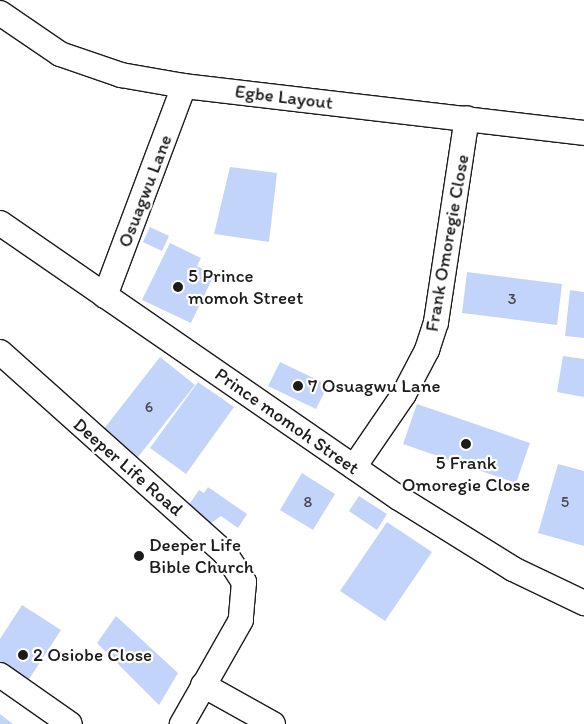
<!DOCTYPE html>
<style>
body{margin:0}
#map{position:relative;width:584px;height:724px;overflow:hidden;background:#fff;font-family:Itim,sans-serif}
div>[style]{position:absolute}
.building>*{inset:0;background:#c3d4fa}
.roads{filter:drop-shadow(1px 0 #1c1c1c) drop-shadow(-1px 0 #1c1c1c) drop-shadow(0 1px #1c1c1c) drop-shadow(0 -1px #1c1c1c)}
.street>*{height:24px;margin:-12px;padding:0 12px;transform-origin:12px;border-radius:12px;background:#fff}
.dots>*{width:14px;height:14px;translate:-50% -50%;box-sizing:border-box;border:2px solid #fff;border-radius:50%}
span{translate:-50% -50%;white-space:nowrap;text-align:center;line-height:1.15;-webkit-text-stroke:4.5px #fff;paint-order:stroke}
.number-label{font-size:16px;color:#464a54}
.number-label span{-webkit-text-stroke-width:0}
.street-label{font-size:19px;color:#1c1c1c}
.poi-label{font-size:19px;color:#1c1c1c}
.left{translate:0 -50%;text-align:left}
</style>
<div id="map">
<div class="building">
<i style="clip-path:polygon(230px 167px,277px 173px,269px 242px,214px 234px)"></i>
<i style="clip-path:polygon(150px 227px,169px 236px,162px 251px,143px 242px)"></i>
<i style="clip-path:polygon(170px 243px,201px 258px,197px 266px,214px 275px,191px 323px,142px 300px)"></i>
<i style="clip-path:polygon(467px 272px,562px 284px,557px 325px,462px 313px)"></i>
<i style="clip-path:polygon(570px 290px,584px 292px,584px 338px,565px 336px)"></i>
<i style="clip-path:polygon(563px 356px,584px 359px,584px 397px,557px 392px)"></i>
<i style="clip-path:polygon(160px 357px,195px 385px,138px 457px,103px 430px)"></i>
<i style="clip-path:polygon(280px 362px,328px 385px,316px 409px,268px 386px)"></i>
<i style="clip-path:polygon(198px 382px,234px 407px,186px 474px,150px 448px)"></i>
<i style="clip-path:polygon(417px 404px,530px 443px,516px 483px,403px 444px)"></i>
<i style="clip-path:polygon(558px 464px,584px 471px,584px 546px,538px 533px)"></i>
<i style="clip-path:polygon(302px 473px,335px 494px,313px 530px,280px 510px)"></i>
<i style="clip-path:polygon(208px 487px,247px 514px,238px 528px,221px 516px,206px 527px,184px 512px,199px 490px,204px 493px)"></i>
<i style="clip-path:polygon(359px 496px,387px 514px,377px 530px,349px 511px)"></i>
<i style="clip-path:polygon(387px 522px,432px 552px,385px 621px,340px 591px)"></i>
<i style="clip-path:polygon(22px 605px,61px 630px,24px 687px,0 671px,0 639px)"></i>
<i style="clip-path:polygon(116px 616px,178px 673px,159px 705px,97px 643px)"></i>
<i style="clip-path:polygon(0 714px,13px 724px,0 724px)"></i>
</div>
<div class="roads">
<div class="street">
<i style="left:0;top:13px;width:73px;rotate:34.3deg"></i>
<i style="left:60px;top:54px;width:65px;rotate:19deg"></i>
<i style="left:121px;top:75px;width:64px;rotate:9.9deg"></i>
<i style="left:184px;top:86px;width:403px;rotate:6.7deg"></i>
<i style="left:0;top:223px;width:485px;rotate:34.6deg"></i>
<i style="left:399px;top:498px;width:134px;rotate:31.9deg"></i>
<i style="left:513px;top:569px;width:79px;rotate:25.6deg"></i>
<i style="left:105px;top:296px;width:224px;rotate:-69.4deg"></i>
<i style="left:0;top:352px;width:302px;rotate:41.8deg"></i>
<i style="left:225px;top:553px;width:35px;rotate:57deg"></i>
<i style="left:244px;top:582px;width:38px;rotate:95deg"></i>
<i style="left:241px;top:620px;width:120px;rotate:119.6deg"></i>
<i style="left:354px;top:467px;width:88px;rotate:-55.6deg"></i>
<i style="left:404px;top:394px;width:50px;rotate:-62.4deg"></i>
<i style="left:427px;top:350px;width:29px;rotate:-72deg"></i>
<i style="left:436px;top:322px;width:206px;rotate:-81.4deg"></i>
<i style="left:0;top:675px;width:85px;rotate:35deg"></i>
<i style="left:203px;top:685px;width:80px;rotate:29.1deg"></i>
</div>
</div>
<div class="dots">
<i style="left:178px;top:287px;background:#1c1c1c"></i>
<i style="left:298px;top:386px;background:#1c1c1c"></i>
<i style="left:466px;top:444px;background:#1c1c1c"></i>
<i style="left:139px;top:556px;background:#1c1c1c"></i>
<i style="left:23px;top:655px;background:#1c1c1c"></i>
</div>
<div class="number-label">
<span style="left:512px;top:299px">3</span>
<span style="left:149px;top:407px">6</span>
<span style="left:308px;top:502px">8</span>
<span style="left:565px;top:502px">5</span>
</div>
<div class="street-label">
<span style="left:284px;top:97px;rotate:7deg">Egbe Layout</span>
<span style="left:145px;top:191px;rotate:-69deg">Osuagwu Lane</span>
<span style="left:447px;top:243px;rotate:-80deg">Frank Omoregie Close</span>
<span style="left:287px;top:421px;rotate:35deg">Prince momoh Street</span>
<span style="left:128px;top:467px;rotate:41deg">Deeper Life Road</span>
</div>
<div class="poi-label">
<span class="left" style="left:188px;top:287px">5 Prince<br>momoh Street</span>
<span class="left" style="left:308px;top:386px">7 Osuagwu Lane</span>
<span style="left:466px;top:474px">5 Frank<br>Omoregie Close</span>
<span class="left" style="left:149px;top:556px">Deeper Life<br>Bible Church</span>
<span class="left" style="left:33px;top:655px">2 Osiobe Close</span>
</div>
</div>
